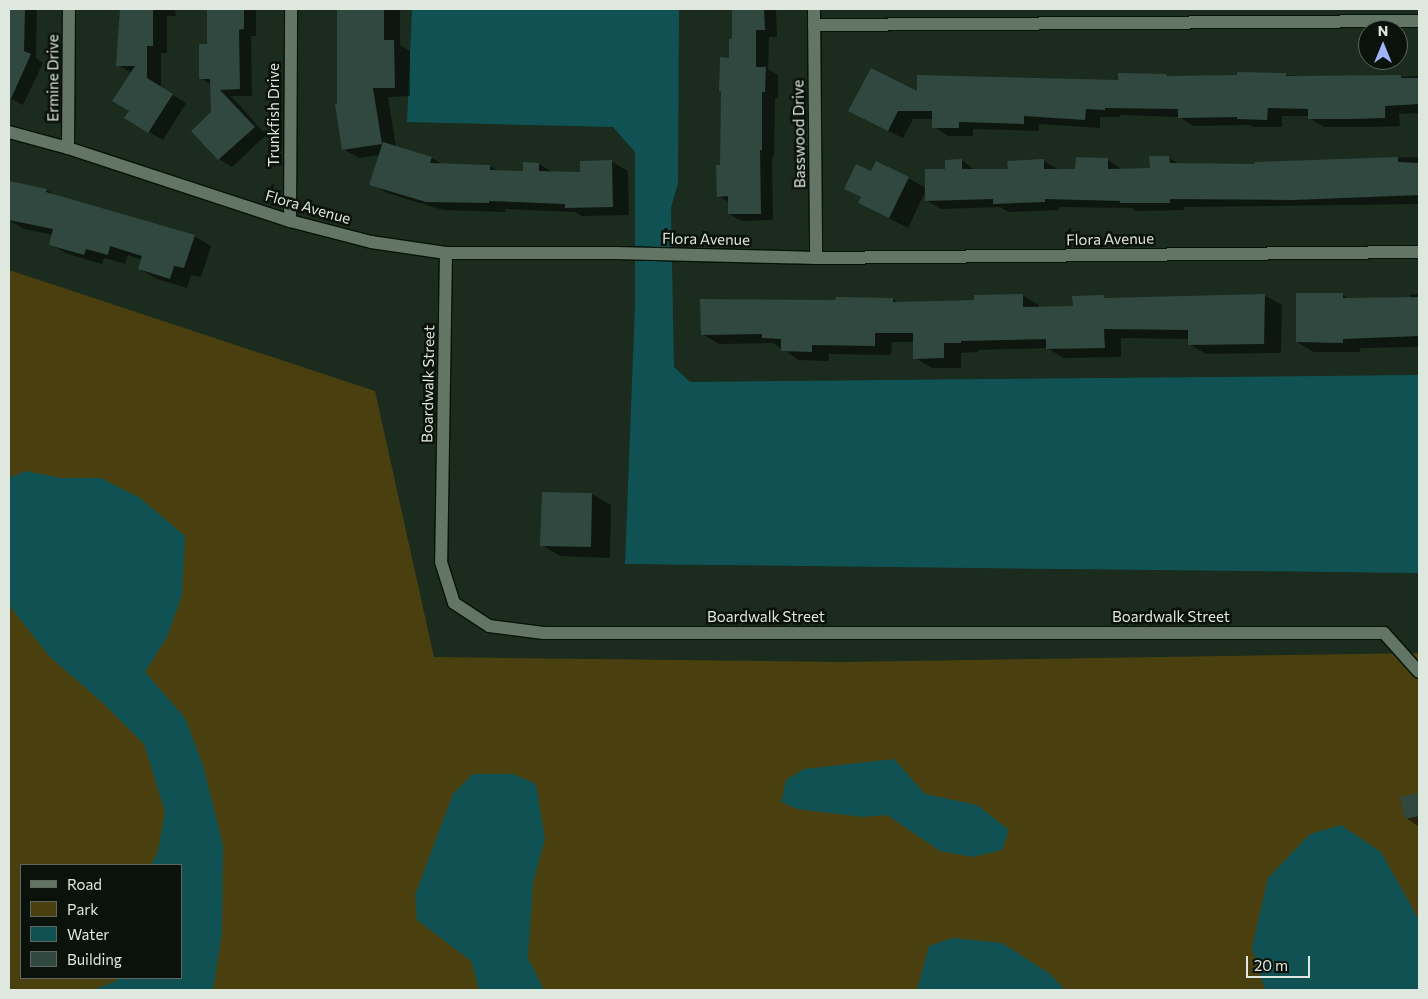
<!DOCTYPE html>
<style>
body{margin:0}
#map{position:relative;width:1428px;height:999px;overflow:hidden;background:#1b2b1d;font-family:Commissioner,sans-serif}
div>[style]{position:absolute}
.green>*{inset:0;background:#493f0f}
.water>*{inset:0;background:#105254}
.shadow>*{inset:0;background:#0007}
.building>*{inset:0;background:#304840}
.roads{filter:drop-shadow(1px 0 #051307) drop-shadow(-1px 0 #051307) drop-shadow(0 1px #051307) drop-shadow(0 -1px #051307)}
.street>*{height:12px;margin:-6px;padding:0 6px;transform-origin:6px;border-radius:6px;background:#637564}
.secondary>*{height:12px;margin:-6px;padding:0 6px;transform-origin:6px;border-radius:6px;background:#637564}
span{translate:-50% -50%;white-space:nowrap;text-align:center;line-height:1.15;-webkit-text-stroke:5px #0b120b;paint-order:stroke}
.street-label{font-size:15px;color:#dee8de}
.frame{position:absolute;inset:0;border:10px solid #dee8de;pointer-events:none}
.legend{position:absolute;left:20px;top:864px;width:162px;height:115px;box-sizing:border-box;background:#0b120b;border:1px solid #5f685f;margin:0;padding:6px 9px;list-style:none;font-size:15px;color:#dee8de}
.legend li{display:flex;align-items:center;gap:10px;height:25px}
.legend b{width:25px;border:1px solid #5f685f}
.north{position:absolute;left:1358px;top:20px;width:50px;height:50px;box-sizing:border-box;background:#0b120b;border:1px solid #5f685f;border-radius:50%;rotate:0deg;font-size:14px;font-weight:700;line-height:20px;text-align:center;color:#dee8de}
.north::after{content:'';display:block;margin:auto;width:18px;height:22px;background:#a0b3fd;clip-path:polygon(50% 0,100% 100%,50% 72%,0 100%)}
.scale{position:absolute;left:1246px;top:956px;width:64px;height:22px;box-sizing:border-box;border:2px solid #dee8de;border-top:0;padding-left:6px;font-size:15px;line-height:18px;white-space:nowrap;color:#dee8de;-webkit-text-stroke:4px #0b120b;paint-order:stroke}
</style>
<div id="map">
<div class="green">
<i style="clip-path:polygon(evenodd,9px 270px,375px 391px,434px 657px,842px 662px,1419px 653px,1419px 990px,9px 990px,9px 270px,21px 865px,181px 865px,181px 978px,21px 978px,21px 865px)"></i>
</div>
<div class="water">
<i style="clip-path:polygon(412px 9px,679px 9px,678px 183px,671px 208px,674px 367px,690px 382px,1419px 375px,1419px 573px,625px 564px,635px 304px,635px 152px,613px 127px,407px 122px)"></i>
<i style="clip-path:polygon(26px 471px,61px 478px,101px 478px,140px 498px,185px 536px,182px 595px,167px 637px,145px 672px,185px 718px,203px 765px,223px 845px,222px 933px,213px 990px,92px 990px,114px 982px,119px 978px,181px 978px,181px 865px,151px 865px,158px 851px,165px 812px,144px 744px,104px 704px,49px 656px,9px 605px,9px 478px)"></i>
<i style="clip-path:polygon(894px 759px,925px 794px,977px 805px,1009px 830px,1002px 850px,972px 857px,940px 851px,887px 815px,862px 817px,797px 809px,781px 802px,786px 780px,804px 769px)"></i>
<i style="clip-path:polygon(473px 774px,513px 774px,536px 784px,545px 839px,533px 883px,528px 958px,544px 990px,479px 990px,471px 961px,417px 920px,415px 895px,453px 794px)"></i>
<i style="clip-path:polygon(1341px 825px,1381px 852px,1419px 920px,1419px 990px,1265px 990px,1252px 948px,1268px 878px,1310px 834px)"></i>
<i style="clip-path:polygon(952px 938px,1002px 943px,1050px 974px,1065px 990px,917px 990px,929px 946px)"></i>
</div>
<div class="shadow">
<i style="clip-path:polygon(9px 9px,37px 9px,36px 58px,43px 63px,23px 105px,9px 98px)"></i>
<i style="clip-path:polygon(121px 9px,175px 9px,176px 16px,167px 16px,167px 53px,161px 53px,161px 88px,186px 103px,163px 140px,149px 132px,130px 111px,132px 73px,118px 65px)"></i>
<i style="clip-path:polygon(208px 9px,256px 9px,256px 36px,251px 36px,252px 96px,231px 96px,266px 135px,232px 167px,219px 159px,193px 131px,213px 113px,212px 85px,200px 78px,209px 45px)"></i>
<i style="clip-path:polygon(338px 9px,400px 9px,400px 45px,410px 51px,410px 96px,388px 97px,396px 147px,432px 158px,443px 165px,490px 166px,500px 172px,524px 172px,524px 163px,539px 164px,554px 173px,581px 173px,612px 162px,628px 171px,629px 215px,582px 216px,575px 212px,505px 209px,505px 212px,443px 210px,387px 193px,371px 184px,380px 155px,359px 158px,343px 149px,338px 105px)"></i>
<i style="clip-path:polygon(733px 9px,776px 9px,777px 37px,769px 37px,768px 69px,778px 75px,778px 98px,775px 98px,774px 157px,772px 157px,773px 220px,742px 221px,729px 214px,729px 202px,718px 196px,734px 40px)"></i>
<i style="clip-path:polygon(1239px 73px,1349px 78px,1419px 76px,1419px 113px,1399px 114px,1400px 126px,1368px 127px,1324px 127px,1309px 118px,1309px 116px,1282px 116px,1282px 127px,1253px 127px,1249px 125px,1194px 126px,1179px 117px,1120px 115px,1120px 117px,1100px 117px,1100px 128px,1039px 124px,1039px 131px,973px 129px,973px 136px,948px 136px,934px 127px,934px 119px,913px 119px,903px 138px,864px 119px,918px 93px,1119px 81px,1167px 75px,1171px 77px,1239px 76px)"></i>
<i style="clip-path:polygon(1419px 157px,1419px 204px,1184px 207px,1184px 210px,1136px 211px,1132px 208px,1059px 207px,1059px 210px,1009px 212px,1000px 207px,941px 209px,926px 200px,926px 190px,908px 228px,859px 203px,862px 198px,846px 189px,871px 173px,908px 178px,926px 188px,962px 160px,976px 171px,1009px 171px,1043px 161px,1058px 169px,1076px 171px,1107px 159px,1122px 170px,1151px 169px,1169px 158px,1181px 165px,1257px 165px,1257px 163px)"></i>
<i style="clip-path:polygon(9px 182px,47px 190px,58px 197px,194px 236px,211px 246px,201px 277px,191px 275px,187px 288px,157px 279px,139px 269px,142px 260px,128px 255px,125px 264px,104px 258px,102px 264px,68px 254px,50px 244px,53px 235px,24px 229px,9px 220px)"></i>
<i style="clip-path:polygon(1419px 294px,1419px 347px,1360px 348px,1360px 352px,1314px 352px,1297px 342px,1342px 295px,1351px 300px,1410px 298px,1410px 295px)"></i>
<i style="clip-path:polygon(1022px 295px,1039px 305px,1039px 308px,1074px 308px,1103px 297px,1107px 299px,1264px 295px,1282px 305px,1281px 353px,1206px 354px,1189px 344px,1189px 339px,1121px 338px,1121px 357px,1064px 358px,1047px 348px,978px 350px,978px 352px,961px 353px,961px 368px,932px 368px,915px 358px,914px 342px,892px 342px,891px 355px,829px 354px,829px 361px,799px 360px,773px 343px,719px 344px,702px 334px,837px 301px,893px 299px,899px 303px,976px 301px)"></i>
<i style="clip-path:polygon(543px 493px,592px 494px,611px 505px,610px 558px,560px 556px,542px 545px)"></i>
<i style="clip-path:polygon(1419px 795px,1419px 825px,1418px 826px,1406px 818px,1402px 798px)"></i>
</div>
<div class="building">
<i style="clip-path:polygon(9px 9px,25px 9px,24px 51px,31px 54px,9px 103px)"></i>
<i style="clip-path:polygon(120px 9px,153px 9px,153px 46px,147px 46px,147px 78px,173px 94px,148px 133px,124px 118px,129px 111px,112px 101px,135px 66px,116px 66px)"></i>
<i style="clip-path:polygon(207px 9px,244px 9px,244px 29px,239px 30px,240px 89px,220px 90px,255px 127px,218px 160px,191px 131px,211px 112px,210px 79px,199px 79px,199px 44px,207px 44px)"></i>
<i style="clip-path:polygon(337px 9px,384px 9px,384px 40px,394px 40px,395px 88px,373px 88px,382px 144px,342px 150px,335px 104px,337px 104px)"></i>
<i style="clip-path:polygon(732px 9px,764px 9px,765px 30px,756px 30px,756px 67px,766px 67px,765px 92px,762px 92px,762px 150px,760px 150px,761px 214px,728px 214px,728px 196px,717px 197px,716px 165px,720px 165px,721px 91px,719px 91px,720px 57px,729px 58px,729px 39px,732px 39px)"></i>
<i style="clip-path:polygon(871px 68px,917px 91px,917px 75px,1118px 80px,1118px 73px,1167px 74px,1167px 76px,1237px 75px,1237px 72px,1286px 73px,1286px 76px,1401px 75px,1401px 78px,1419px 78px,1419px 104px,1385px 106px,1385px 118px,1352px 119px,1308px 119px,1308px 109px,1268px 108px,1267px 120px,1237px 119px,1237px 117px,1178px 118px,1178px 109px,1105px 108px,1105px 110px,1086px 109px,1085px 120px,1024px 116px,1024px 124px,959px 122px,959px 128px,932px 128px,932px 111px,898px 111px,888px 131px,848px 111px)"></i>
<i style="clip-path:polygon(383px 142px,432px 157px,430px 163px,490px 165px,490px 170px,523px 171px,523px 162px,539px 163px,539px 171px,580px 172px,580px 161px,612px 160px,613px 207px,565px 208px,565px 204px,489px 201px,489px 203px,426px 202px,369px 185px)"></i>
<i style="clip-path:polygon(1149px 156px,1169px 156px,1170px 163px,1255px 164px,1255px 162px,1398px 157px,1398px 162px,1419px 163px,1419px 195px,1293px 200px,1170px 199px,1170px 203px,1120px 203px,1120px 201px,1045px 199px,1045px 202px,993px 204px,993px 199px,925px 201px,925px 169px,945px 169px,945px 160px,962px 159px,962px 169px,1008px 169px,1007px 161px,1044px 159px,1044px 169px,1075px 169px,1076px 157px,1108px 158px,1108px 169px,1150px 168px)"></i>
<i style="clip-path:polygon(876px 161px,909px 177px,889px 218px,858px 203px,861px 197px,844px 189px,856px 164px,871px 171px)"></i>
<i style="clip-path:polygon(9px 181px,47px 189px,46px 192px,195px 235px,184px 268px,174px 266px,170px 279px,138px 269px,142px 256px,110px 246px,108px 255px,86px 249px,84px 255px,49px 245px,53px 229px,9px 220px)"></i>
<i style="clip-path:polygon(1296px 293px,1343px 293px,1343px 298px,1419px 297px,1419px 336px,1343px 339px,1343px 343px,1296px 342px)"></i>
<i style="clip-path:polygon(1023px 294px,1023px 307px,1073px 306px,1072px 296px,1104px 295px,1104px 298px,1265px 294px,1264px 344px,1188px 345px,1188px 330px,1104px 329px,1105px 348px,1046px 349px,1046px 339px,961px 341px,961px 343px,944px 343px,944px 358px,913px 359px,913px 333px,875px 333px,875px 346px,812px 345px,812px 352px,781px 351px,781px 339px,762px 338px,762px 334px,701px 335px,700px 299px,835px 300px,836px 297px,893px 298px,893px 302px,974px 300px,974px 295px)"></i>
<i style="clip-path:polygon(542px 492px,592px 493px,591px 547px,540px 546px)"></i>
<i style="clip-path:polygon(1419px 793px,1419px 816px,1405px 819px,1400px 797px)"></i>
</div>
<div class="roads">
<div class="street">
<i style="left:814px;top:9px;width:249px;rotate:89.5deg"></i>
<i style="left:814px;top:25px;width:605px;rotate:-0.38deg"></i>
<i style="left:68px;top:148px;width:139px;rotate:-89.6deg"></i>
<i style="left:290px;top:221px;width:212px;rotate:-89.7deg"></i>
<i style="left:446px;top:253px;width:309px;rotate:90.9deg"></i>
<i style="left:441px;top:562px;width:43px;rotate:72.4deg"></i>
<i style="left:454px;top:603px;width:42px;rotate:33.3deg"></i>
<i style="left:489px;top:626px;width:55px;rotate:7.3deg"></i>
<i style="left:544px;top:633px;width:840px"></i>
<i style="left:1384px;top:633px;width:52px;rotate:48.1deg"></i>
</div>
<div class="secondary">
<i style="left:9px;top:132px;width:61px;rotate:15.2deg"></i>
<i style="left:68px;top:148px;width:234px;rotate:18.2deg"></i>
<i style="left:290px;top:221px;width:84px;rotate:14.5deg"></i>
<i style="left:371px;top:242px;width:76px;rotate:8.3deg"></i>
<i style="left:446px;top:253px;width:169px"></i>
<i style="left:615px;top:253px;width:201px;rotate:1.4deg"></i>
<i style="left:816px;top:258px;width:603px;rotate:-0.57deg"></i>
</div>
</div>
<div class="street-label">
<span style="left:53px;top:78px;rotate:-90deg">Ermine Drive</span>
<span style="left:274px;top:115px;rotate:-90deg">Trunkfish Drive</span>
<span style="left:799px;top:134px;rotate:-91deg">Basswood Drive</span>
<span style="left:308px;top:207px;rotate:16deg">Flora Avenue</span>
<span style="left:706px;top:239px;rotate:1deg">Flora Avenue</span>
<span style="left:1110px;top:239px;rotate:-1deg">Flora Avenue</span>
<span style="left:428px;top:384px;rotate:-89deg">Boardwalk Street</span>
<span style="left:766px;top:617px">Boardwalk Street</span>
<span style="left:1171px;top:617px">Boardwalk Street</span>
</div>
<div class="frame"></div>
<ul class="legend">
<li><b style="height:6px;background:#637564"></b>Road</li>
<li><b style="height:14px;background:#493f0f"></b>Park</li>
<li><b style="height:14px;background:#105254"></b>Water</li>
<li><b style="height:14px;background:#304840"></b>Building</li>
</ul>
<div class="north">N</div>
<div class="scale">20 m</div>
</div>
